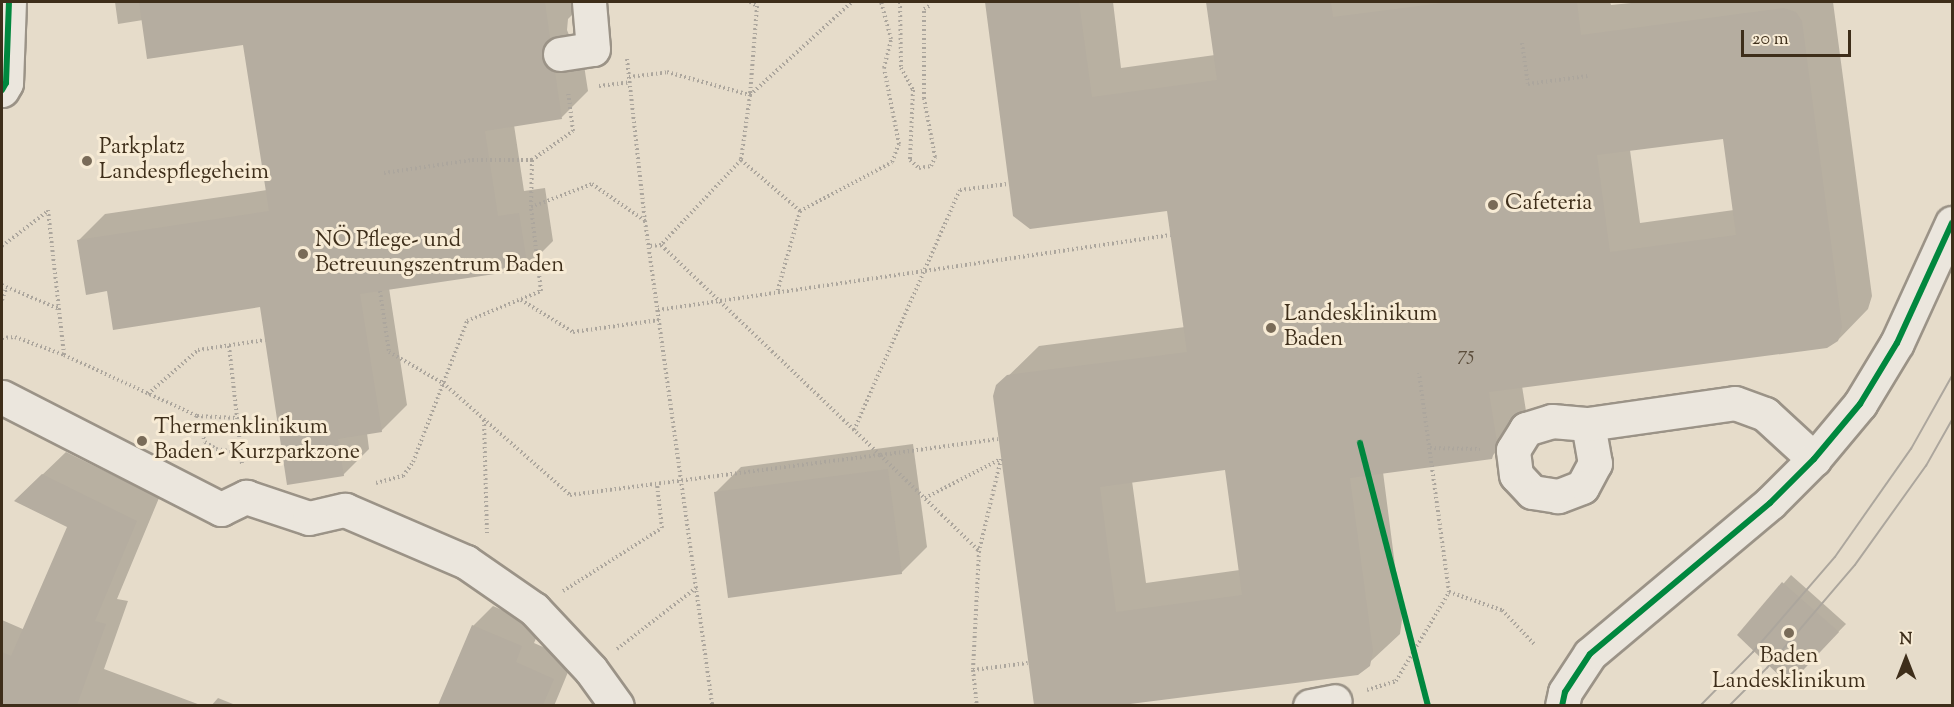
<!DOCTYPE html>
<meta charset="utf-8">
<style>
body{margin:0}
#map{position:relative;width:1954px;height:707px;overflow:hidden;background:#e6dcca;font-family:"Sorts Mill Goudy",serif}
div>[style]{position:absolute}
.shadow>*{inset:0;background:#0003}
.building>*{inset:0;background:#b5ada0}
.path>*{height:4px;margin-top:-2px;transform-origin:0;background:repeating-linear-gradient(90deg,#aca69d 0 1.5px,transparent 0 4.5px)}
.roads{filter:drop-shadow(2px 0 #9b9387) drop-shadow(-2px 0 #9b9387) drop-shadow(0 2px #9b9387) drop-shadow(0 -2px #9b9387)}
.minor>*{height:33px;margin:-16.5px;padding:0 16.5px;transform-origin:16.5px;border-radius:16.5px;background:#ebe6dd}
.tram>*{height:1.5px;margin:-0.75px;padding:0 0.75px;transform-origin:0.75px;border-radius:0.75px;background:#aca69d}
.cycleway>*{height:6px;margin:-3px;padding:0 3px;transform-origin:3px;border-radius:3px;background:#00873e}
.dots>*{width:16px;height:16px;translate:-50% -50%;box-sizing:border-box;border:3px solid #f7ebd5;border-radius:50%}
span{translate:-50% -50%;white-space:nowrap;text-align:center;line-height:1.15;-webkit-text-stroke:6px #f7ebd5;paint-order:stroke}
.number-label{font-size:20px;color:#5c4e3c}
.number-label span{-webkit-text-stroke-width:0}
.poi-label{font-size:22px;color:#3e2e1a}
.left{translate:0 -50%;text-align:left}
.frame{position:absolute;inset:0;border:3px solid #3e2e1a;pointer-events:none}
.north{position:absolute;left:1876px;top:629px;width:60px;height:60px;-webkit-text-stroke:4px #f7ebd5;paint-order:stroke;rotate:0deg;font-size:16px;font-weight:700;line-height:24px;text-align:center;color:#3e2e1a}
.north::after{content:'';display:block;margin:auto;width:21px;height:27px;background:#3e2e1a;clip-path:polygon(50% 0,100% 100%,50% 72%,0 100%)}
.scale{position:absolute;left:1741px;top:30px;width:110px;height:27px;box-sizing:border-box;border:3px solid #3e2e1a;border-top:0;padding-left:8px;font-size:18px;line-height:21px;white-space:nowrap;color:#3e2e1a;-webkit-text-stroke:4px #f7ebd5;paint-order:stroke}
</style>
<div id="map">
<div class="shadow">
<i style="clip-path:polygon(115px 2px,574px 2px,576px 11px,568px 19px,567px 30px,571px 40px,581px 46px,588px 91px,562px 117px,514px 125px,524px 191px,545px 188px,553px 241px,527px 267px,389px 288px,407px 405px,381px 431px,367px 433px,369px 449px,343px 475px,262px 306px,108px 290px,79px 240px,105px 214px,267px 190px,244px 43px,143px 20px,118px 24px)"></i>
<i style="clip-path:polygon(evenodd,986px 2px,1113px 2px,1121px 68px,1215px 55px,1208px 2px,1610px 2px,1611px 5px,1641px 2px,1833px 2px,1872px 296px,1868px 309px,1838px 340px,1522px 386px,1526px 411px,1521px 427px,1491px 457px,1383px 472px,1402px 620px,1400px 634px,1358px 673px,1110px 706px,1038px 706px,1034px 700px,998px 386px,1039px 346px,1185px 327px,1169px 209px,1014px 215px,986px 2px,1724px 137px,1734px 210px,1640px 223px,1630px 150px,1724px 137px,986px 2px,1227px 469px,1240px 570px,1146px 583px,1132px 481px,1227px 469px)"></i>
<i style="clip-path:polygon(913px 444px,927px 547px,901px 573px,715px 493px,741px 467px)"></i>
<i style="clip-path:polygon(66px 452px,159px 498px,117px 599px,128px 601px,104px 669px,203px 706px,2px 706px,2px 620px,25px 630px,69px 527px,39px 478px)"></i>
<i style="clip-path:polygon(1791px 575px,1846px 624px,1789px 683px,1739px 635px)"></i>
<i style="clip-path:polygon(493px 606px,541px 627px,534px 643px,573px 660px,554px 706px,440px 706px,473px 626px)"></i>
<i style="clip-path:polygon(218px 698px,238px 706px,211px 706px)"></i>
</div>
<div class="building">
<i style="clip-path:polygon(139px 2px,545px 2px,550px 38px,543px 47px,542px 57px,546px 66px,555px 72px,562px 119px,485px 131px,498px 216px,519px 213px,528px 269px,360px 294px,382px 432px,338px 439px,344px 476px,287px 485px,260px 307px,113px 330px,107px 291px,86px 295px,77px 240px,269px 211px,243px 45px,147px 59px)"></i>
<i style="clip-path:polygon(evenodd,985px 2px,1079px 2px,1092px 97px,1217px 80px,1206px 2px,1331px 2px,1333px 17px,1450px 2px,1577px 2px,1581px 35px,1784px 8px,1796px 12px,1802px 21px,1842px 327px,1838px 341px,1827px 348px,1489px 392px,1497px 442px,1492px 459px,1350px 478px,1373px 651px,1370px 666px,1358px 675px,1122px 705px,1034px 705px,993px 396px,996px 385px,1007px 375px,1187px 352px,1167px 211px,1030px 229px,1013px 216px,985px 2px,1723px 139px,1736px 235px,1610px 252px,1597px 155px,1723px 139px,985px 2px,1225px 470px,1242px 595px,1116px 612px,1100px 487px,1225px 470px)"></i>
<i style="clip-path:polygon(888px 469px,902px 574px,728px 598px,714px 492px)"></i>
<i style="clip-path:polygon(42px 474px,137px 521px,95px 621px,106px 624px,77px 705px,2px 705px,2px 652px,11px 656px,67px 527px,14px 501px)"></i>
<i style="clip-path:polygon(1782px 582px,1839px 632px,1789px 685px,1737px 635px)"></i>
<i style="clip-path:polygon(472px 625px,522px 646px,516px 662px,554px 679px,543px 705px,438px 705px)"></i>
</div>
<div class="path">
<i style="left:750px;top:2px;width:8px;rotate:30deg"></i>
<i style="left:757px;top:6px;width:89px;rotate:94.5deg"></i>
<i style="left:750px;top:95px;width:138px;rotate:-42.4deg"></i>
<i style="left:900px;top:2px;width:66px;rotate:89.1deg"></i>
<i style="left:901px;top:68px;width:25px;rotate:61deg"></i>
<i style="left:913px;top:90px;width:70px;rotate:92.5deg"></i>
<i style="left:910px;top:160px;width:12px;rotate:42deg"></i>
<i style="left:919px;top:168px;width:12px;rotate:-9deg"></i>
<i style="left:931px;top:166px;width:10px;rotate:-66deg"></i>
<i style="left:935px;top:157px;width:60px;rotate:-100.6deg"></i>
<i style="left:924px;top:98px;width:89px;rotate:-90deg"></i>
<i style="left:924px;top:9px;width:8px;rotate:-30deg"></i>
<i style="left:1522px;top:43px;width:41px;rotate:81.7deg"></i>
<i style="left:1528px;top:84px;width:60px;rotate:-7.7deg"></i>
<i style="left:627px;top:59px;width:163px;rotate:83.7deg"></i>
<i style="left:629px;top:77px;width:38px;rotate:-7deg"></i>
<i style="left:667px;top:72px;width:86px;rotate:15.5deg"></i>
<i style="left:750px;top:95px;width:66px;rotate:97.9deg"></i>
<i style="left:741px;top:160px;width:117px;rotate:133.3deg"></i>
<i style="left:661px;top:245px;width:12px;rotate:175deg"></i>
<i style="left:599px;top:86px;width:31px;rotate:-7deg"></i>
<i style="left:532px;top:160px;width:50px;rotate:-35.3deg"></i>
<i style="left:573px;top:131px;width:40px;rotate:-97.1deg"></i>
<i style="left:741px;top:160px;width:78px;rotate:40.8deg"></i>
<i style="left:800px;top:211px;width:85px;rotate:105.7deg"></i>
<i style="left:384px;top:173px;width:89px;rotate:-8.4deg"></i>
<i style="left:472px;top:160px;width:60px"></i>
<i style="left:532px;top:160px;width:47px;rotate:91.2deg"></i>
<i style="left:48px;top:210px;width:146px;rotate:83.7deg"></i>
<i style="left:64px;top:355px;width:146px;rotate:24.6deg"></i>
<i style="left:197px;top:416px;width:27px;rotate:73deg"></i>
<i style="left:205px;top:442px;width:13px;rotate:32deg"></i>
<i style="left:216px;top:449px;width:25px;rotate:9deg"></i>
<i style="left:241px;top:453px;width:11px;rotate:85deg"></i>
<i style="left:800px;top:211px;width:104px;rotate:-28deg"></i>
<i style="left:892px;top:162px;width:19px;rotate:-69deg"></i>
<i style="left:899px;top:144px;width:77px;rotate:-101.2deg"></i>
<i style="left:884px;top:68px;width:30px;rotate:-76deg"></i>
<i style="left:891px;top:39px;width:38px;rotate:-105deg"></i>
<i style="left:2px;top:246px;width:58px;rotate:-37.3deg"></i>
<i style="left:2px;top:285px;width:62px;rotate:22.8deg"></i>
<i style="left:380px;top:291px;width:62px;rotate:81.6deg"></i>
<i style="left:389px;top:352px;width:62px;rotate:29.9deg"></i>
<i style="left:443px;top:383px;width:169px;rotate:41.4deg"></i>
<i style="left:570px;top:495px;width:313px;rotate:-7.4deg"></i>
<i style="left:880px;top:455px;width:303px;rotate:-136.2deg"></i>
<i style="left:2px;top:300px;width:12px;rotate:-70deg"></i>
<i style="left:521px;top:300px;width:61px;rotate:31.6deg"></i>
<i style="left:573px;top:332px;width:87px;rotate:-7.9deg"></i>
<i style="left:658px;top:310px;width:518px;rotate:-8.32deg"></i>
<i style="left:2px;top:338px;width:13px;rotate:-4deg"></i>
<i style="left:15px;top:337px;width:52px;rotate:20.2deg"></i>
<i style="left:229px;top:346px;width:108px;rotate:83.6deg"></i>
<i style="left:148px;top:394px;width:67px;rotate:-41.3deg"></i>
<i style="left:198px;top:350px;width:68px;rotate:-8.5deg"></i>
<i style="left:197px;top:416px;width:40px;rotate:2.9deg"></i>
<i style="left:484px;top:420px;width:113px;rotate:88.5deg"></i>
<i style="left:854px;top:430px;width:262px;rotate:-66.2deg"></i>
<i style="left:960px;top:190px;width:48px;rotate:-7.1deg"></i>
<i style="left:1430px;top:448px;width:50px;rotate:1.1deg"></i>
<i style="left:880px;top:455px;width:138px;rotate:44.1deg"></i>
<i style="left:979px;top:551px;width:119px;rotate:92.9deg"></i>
<i style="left:973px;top:670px;width:36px;rotate:84deg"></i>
<i style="left:881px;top:455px;width:118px;rotate:-7.8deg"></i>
<i style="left:376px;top:483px;width:28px;rotate:-15deg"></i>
<i style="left:403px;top:476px;width:17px;rotate:-54deg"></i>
<i style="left:413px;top:462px;width:151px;rotate:-69deg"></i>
<i style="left:467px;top:321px;width:80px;rotate:-22.1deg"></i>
<i style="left:541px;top:291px;width:85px;rotate:-96.8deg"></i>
<i style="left:531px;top:207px;width:65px;rotate:-20.7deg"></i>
<i style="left:592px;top:184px;width:65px;rotate:34.9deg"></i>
<i style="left:645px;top:221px;width:490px;rotate:82.1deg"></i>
<i style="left:925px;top:498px;width:85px;rotate:-27.2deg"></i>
<i style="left:1001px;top:459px;width:95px;rotate:103.4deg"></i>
<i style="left:563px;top:591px;width:117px;rotate:-32.5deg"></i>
<i style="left:662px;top:528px;width:44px;rotate:-96.5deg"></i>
<i style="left:1449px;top:592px;width:56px;rotate:18.8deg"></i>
<i style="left:1502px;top:610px;width:48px;rotate:46.7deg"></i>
<i style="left:617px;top:649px;width:100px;rotate:-37.7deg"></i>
<i style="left:973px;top:670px;width:55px;rotate:-7.3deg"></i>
<i style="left:1367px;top:690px;width:30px;rotate:-17deg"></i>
<i style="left:1396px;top:681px;width:104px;rotate:-59.2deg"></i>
<i style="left:1449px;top:592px;width:221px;rotate:-97.8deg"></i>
</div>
<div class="roads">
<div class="minor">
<i style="left:560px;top:54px;width:33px;rotate:-9deg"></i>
<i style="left:593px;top:49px;width:47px;rotate:-94.9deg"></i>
<i style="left:2px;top:90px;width:8px;rotate:-60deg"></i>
<i style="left:6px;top:83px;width:81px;rotate:-87.9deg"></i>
<i style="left:2px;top:397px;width:246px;rotate:27.1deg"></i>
<i style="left:221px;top:509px;width:28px;rotate:-26deg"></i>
<i style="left:246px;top:497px;width:66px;rotate:18.4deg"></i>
<i style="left:309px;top:518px;width:37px;rotate:-13deg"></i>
<i style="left:345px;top:510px;width:132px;rotate:23.3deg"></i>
<i style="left:466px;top:562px;width:83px;rotate:34.7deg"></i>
<i style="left:534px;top:609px;width:83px;rotate:46.9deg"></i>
<i style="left:591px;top:670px;width:44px;rotate:54.2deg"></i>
<i style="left:1588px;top:424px;width:40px;rotate:80deg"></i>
<i style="left:1595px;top:463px;width:27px;rotate:118deg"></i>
<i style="left:1582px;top:487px;width:26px;rotate:159deg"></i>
<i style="left:1558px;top:496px;width:26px;rotate:-171deg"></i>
<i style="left:1532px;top:492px;width:23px;rotate:-133deg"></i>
<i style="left:1516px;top:475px;width:25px;rotate:-97deg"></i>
<i style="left:1513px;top:450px;width:25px;rotate:-58deg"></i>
<i style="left:1526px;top:429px;width:27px;rotate:-17deg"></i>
<i style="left:1552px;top:421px;width:36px;rotate:5deg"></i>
<i style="left:1588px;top:424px;width:148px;rotate:-8.1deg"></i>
<i style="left:1735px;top:403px;width:32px;rotate:20deg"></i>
<i style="left:1765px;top:414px;width:67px;rotate:42.6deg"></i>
<i style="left:1310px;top:706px;width:25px;rotate:-11deg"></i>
<i style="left:1562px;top:706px;width:14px;rotate:-78deg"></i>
<i style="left:1565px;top:692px;width:45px;rotate:-56.7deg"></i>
<i style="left:1590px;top:654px;width:235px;rotate:-40deg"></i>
<i style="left:1770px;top:503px;width:62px;rotate:-45deg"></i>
<i style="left:1814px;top:459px;width:72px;rotate:-50.1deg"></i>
<i style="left:1860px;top:404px;width:71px;rotate:-58.8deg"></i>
<i style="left:1897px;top:343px;width:132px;rotate:-65.4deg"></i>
</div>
</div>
<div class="tram">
<i style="left:1700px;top:706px;width:76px;rotate:-45.5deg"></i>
<i style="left:1753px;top:652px;width:125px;rotate:-49.2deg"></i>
<i style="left:1835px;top:557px;width:132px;rotate:-54.9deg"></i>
<i style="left:1911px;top:449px;width:84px;rotate:-60.7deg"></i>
<i style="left:1729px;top:706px;width:54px;rotate:-45deg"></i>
<i style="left:1767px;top:668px;width:135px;rotate:-49.5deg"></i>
<i style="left:1855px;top:565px;width:122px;rotate:-54.4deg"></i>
<i style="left:1926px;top:466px;width:53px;rotate:-60.5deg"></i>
</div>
<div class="cycleway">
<i style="left:2px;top:90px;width:8px;rotate:-60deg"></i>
<i style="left:6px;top:83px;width:81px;rotate:-87.9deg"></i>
<i style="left:1360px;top:443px;width:272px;rotate:75.5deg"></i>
<i style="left:1562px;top:706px;width:14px;rotate:-78deg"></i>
<i style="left:1565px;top:692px;width:45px;rotate:-56.7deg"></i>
<i style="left:1590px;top:654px;width:235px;rotate:-40deg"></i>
<i style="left:1770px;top:503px;width:62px;rotate:-45deg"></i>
<i style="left:1814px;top:459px;width:72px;rotate:-50.1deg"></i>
<i style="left:1860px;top:404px;width:71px;rotate:-58.8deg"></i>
<i style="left:1897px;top:343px;width:132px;rotate:-65.4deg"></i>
</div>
<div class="dots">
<i style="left:87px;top:161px;background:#796b58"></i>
<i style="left:1493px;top:205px;background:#796b58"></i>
<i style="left:303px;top:254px;background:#796b58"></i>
<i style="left:1271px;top:328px;background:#796b58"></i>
<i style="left:142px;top:441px;background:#796b58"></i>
<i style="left:1789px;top:633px;background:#796b58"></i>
</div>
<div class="number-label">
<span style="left:1466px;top:355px">75</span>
</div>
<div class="poi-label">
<span class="left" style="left:99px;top:161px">Parkplatz<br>Landespflegeheim</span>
<span class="left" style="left:1505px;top:205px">Cafeteria</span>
<span class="left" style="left:315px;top:254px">NÖ Pflege- und<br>Betreuungszentrum Baden</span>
<span class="left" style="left:1284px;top:328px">Landesklinikum<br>Baden</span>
<span class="left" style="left:154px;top:441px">Thermenklinikum<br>Baden - Kurzparkzone</span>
<span style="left:1789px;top:670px">Baden<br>Landesklinikum</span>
</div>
<div class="frame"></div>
<div class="north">N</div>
<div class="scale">20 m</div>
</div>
